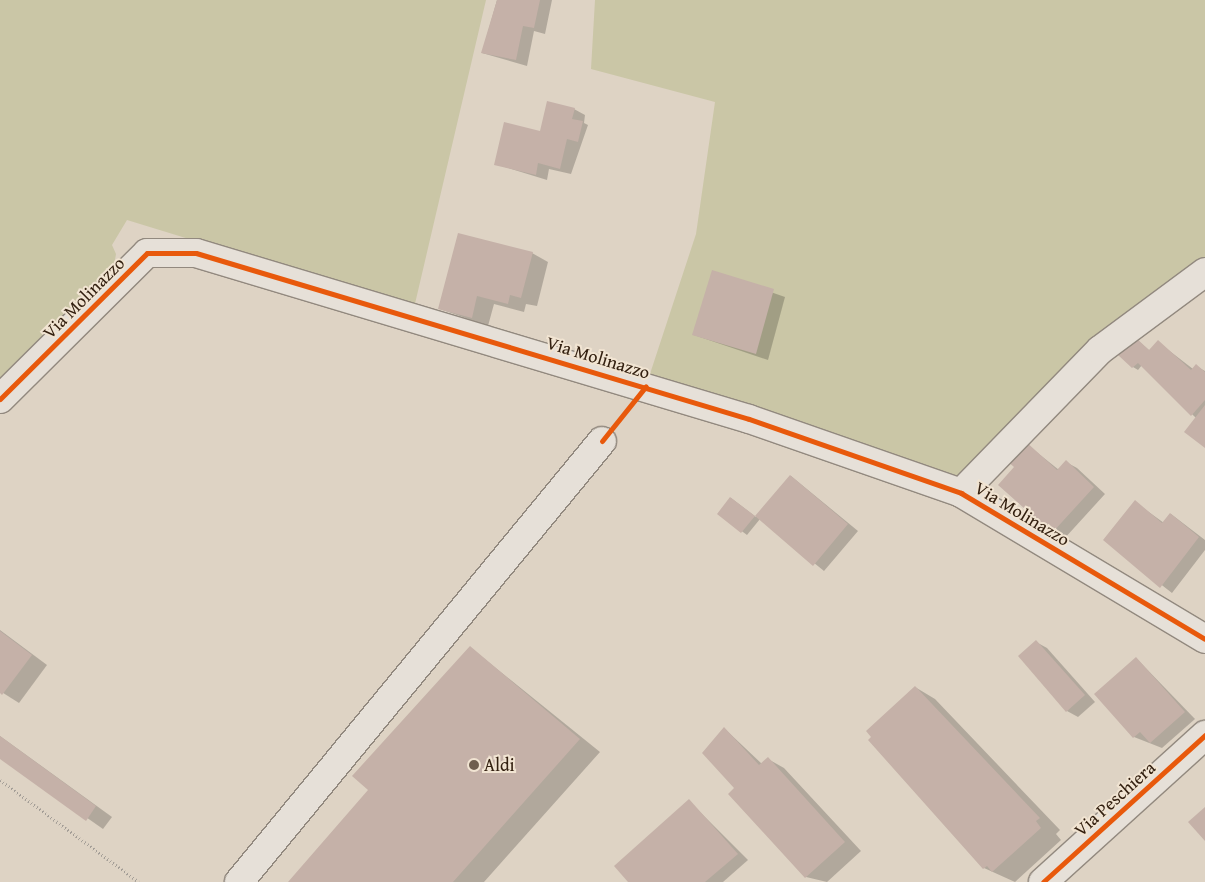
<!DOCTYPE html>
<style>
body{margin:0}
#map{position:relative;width:1205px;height:882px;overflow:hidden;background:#ded3c4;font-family:"Gentium Book Plus",serif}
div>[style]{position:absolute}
.green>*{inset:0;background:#cac6a6}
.shadow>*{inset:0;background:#0003}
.building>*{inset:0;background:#c5b1a8}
.path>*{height:3px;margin-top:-1.5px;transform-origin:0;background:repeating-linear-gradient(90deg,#a49e97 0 1px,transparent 0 3.5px)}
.roads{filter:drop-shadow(1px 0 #92897f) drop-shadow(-1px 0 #92897f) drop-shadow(0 1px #92897f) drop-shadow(0 -1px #92897f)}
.minor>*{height:28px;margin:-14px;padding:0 14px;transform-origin:14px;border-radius:14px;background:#e6e0d8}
.cycleway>*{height:5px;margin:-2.5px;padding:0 2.5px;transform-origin:2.5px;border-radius:2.5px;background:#e8590c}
.dots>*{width:14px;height:14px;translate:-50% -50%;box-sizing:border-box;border:2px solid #f1e4d2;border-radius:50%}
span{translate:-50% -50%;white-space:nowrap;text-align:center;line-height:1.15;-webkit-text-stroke:4px #f1e4d2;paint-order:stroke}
.street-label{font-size:18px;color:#332010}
.poi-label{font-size:18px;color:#332010}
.left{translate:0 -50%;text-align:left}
</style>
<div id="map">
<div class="green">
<i style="clip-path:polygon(0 0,486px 0,414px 308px,127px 220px,112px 245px,116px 254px,113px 271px,0 384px)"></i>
<i style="clip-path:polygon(595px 0,1205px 0,1205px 272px,961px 493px,646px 386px,696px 234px,715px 102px,591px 69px)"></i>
</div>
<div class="shadow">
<i style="clip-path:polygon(497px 0,552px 0,545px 34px,534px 31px,527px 66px,482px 53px)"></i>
<i style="clip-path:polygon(574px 109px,585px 115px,584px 123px,588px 125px,571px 174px,549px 169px,547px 180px,495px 164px)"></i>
<i style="clip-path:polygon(532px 253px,548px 262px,537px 306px,526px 304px,524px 312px,494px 304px,488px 326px,440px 309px)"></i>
<i style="clip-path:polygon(713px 272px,785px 297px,768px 360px,694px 335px)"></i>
<i style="clip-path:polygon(1135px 338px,1150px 351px,1158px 342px,1193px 369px,1196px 366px,1205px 371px,1205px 447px,1196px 418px,1142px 365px,1138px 370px,1133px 367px)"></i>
<i style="clip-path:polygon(1024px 442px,1059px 470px,1066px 462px,1077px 468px,1105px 494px,1064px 539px,1053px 532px,1016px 467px)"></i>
<i style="clip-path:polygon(791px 476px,858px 531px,824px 571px,760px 519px,747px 535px,719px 514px,731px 498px,756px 517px)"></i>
<i style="clip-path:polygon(1135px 502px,1164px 523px,1171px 514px,1205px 540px,1205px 550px,1172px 593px,1104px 540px)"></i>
<i style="clip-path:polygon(0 630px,47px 665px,19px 703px,0 691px)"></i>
<i style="clip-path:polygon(1036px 642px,1047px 648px,1095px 702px,1078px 717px,1067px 711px)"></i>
<i style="clip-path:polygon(471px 648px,600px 752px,484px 882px,289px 882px,370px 790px)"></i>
<i style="clip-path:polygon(1137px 659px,1195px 719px,1162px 748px,1134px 737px)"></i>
<i style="clip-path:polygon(915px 687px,935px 699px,1060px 830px,1056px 834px,1061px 840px,1015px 882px,984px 868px,869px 740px)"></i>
<i style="clip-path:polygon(725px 729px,762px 764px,768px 759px,784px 768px,861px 851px,827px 882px,806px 877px,729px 794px,736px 788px)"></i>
<i style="clip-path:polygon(0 736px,112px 817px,103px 829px,0 757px)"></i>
<i style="clip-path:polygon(689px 801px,748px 860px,723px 882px,630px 882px)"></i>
</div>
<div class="building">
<i style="clip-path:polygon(497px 0,540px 0,534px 28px,523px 26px,516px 60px,481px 53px)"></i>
<i style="clip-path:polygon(547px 101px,575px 108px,572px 119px,583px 121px,578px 142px,567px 139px,560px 169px,538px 163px,536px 175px,494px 165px,504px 122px,540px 131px)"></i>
<i style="clip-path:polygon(458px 233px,533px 252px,521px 298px,510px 295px,508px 304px,477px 296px,472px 318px,438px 309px)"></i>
<i style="clip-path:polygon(712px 270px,774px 289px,756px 354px,692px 335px)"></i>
<i style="clip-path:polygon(1135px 337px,1149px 350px,1158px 340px,1191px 370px,1196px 364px,1205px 372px,1205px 400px,1191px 416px,1138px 363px,1132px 368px,1118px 355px)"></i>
<i style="clip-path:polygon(1205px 405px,1205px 448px,1184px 432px)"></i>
<i style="clip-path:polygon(1024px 440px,1057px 470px,1066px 460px,1094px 487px,1052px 533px,998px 485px,1014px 467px,1006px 460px)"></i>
<i style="clip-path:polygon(790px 475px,848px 524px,813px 566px,755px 516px,741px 533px,717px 514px,730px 497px,755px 516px)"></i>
<i style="clip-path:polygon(1135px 500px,1162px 523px,1170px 513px,1199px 537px,1160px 588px,1103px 540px)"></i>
<i style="clip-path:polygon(0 631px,32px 655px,2px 695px,0 693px)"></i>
<i style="clip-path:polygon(1036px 640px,1085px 695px,1066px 712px,1018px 656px)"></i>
<i style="clip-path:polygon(470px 646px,580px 739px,453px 882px,288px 882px,368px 790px,352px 776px)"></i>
<i style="clip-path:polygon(1136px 657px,1185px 712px,1150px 743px,1140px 732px,1133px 738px,1094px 694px)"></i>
<i style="clip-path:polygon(915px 686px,1040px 818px,1036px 821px,1041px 828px,992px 872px,987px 866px,983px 869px,868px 740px,871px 737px,866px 731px)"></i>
<i style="clip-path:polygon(724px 727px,759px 765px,768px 757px,845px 842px,805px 878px,728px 794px,734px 788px,702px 753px)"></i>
<i style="clip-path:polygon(0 736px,96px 806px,86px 821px,0 759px)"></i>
<i style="clip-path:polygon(689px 799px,738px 854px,705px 882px,628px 882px,614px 866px)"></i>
<i style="clip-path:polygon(1205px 807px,1205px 841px,1188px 822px)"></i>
</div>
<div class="path">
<i style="left:0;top:780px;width:172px;rotate:36.3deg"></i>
</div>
<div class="roads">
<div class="minor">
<i style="left:0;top:399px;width:207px;rotate:-44.8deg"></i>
<i style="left:147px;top:253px;width:49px"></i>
<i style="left:196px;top:253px;width:577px;rotate:16.71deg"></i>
<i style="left:749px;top:419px;width:225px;rotate:19.2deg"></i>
<i style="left:961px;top:493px;width:284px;rotate:30.9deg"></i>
<i style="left:961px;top:493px;width:199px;rotate:-45.8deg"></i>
<i style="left:1100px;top:350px;width:131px;rotate:-36.6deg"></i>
<i style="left:239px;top:882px;width:571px;rotate:-50.54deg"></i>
<i style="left:1043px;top:882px;width:219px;rotate:-42.2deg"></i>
</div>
</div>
<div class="cycleway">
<i style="left:0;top:399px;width:207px;rotate:-44.8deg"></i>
<i style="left:147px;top:253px;width:49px"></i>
<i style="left:196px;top:253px;width:577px;rotate:16.71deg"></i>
<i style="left:749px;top:419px;width:225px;rotate:19.2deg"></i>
<i style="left:961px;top:493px;width:284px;rotate:30.9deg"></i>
<i style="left:602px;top:441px;width:70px;rotate:-51.3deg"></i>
<i style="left:1043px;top:882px;width:219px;rotate:-42.2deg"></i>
</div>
<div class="dots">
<i style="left:474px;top:765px;background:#6f5f4f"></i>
</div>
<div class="street-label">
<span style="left:84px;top:298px;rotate:-45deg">Via Molinazzo</span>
<span style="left:598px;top:358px;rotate:17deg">Via Molinazzo</span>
<span style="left:1022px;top:514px;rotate:31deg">Via Molinazzo</span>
<span style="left:1115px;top:799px;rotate:-42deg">Via Peschiera</span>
</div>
<div class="poi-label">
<span class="left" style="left:484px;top:765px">Aldi</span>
</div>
</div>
